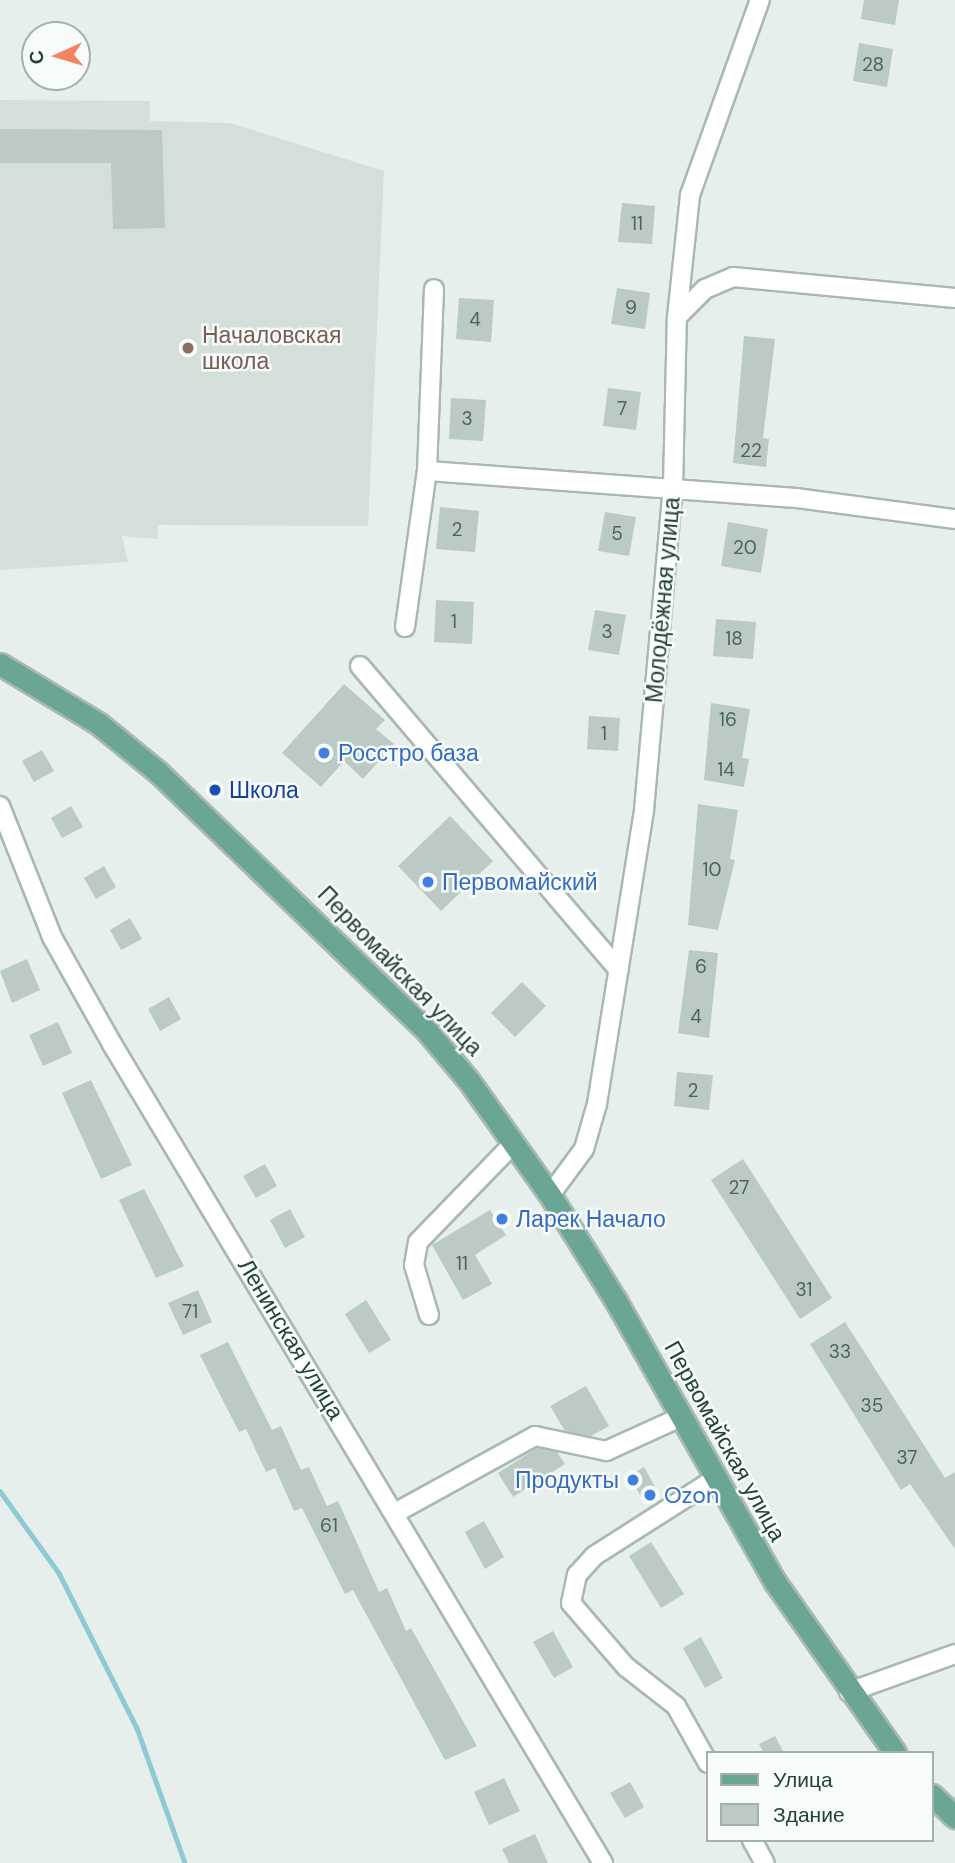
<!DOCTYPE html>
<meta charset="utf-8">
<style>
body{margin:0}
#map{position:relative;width:955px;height:1863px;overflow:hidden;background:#e6efeb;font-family:"DM Sans",sans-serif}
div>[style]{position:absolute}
.built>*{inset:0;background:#d4dfda}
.stream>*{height:4.5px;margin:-2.25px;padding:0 2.25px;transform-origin:2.25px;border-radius:2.25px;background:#8ec9d4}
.building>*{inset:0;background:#bbcac4}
.roads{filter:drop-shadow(2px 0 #a8b8b2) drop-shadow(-2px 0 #a8b8b2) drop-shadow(0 2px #a8b8b2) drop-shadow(0 -2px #a8b8b2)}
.minor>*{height:18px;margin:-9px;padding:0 9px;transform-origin:9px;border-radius:9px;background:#fff}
.major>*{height:21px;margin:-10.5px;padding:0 10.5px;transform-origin:10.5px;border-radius:10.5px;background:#6aa596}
.dots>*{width:19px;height:19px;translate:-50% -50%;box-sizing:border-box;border:4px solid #f7fbf9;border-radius:50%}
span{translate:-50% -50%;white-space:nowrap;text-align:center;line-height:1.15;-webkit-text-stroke:5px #f7fbf9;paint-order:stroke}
.number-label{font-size:19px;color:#4a645c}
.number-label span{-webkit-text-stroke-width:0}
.education-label{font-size:23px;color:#785e54}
.left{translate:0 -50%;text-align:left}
.street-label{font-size:23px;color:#24423a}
.shop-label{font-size:23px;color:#366cbe}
.right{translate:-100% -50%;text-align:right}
.transit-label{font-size:23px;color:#164399}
.legend{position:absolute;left:706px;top:1751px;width:228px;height:91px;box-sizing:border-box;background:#f7fbf9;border:2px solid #a3b1ad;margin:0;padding:9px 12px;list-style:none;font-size:21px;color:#24423a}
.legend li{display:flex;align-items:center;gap:14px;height:35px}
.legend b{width:35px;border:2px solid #a3b1ad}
.north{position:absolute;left:21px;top:21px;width:70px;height:70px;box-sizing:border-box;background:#f7fbf9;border:2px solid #a3b1ad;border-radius:50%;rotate:266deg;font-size:19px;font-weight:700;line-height:28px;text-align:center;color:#24423a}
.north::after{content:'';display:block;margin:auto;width:24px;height:32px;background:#f4845f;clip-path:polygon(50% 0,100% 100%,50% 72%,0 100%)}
</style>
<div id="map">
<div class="built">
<i style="clip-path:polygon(0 100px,150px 101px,150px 121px,230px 123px,384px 171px,368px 526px,158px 525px,158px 539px,122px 536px,128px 562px,0 570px)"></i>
</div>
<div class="stream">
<i style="left:0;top:1491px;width:101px;rotate:54.3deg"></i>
<i style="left:59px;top:1573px;width:174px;rotate:63.3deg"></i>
<i style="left:137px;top:1728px;width:143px;rotate:70.4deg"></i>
</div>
<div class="building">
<i style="clip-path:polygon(864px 0,899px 0,895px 25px,861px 19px)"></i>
<i style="clip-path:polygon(859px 43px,893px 49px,887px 87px,853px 81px)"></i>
<i style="clip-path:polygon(0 129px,162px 130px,165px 228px,113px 229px,111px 163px,0 163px)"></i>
<i style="clip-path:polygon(622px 203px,655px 206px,652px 244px,618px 242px)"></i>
<i style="clip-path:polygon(617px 288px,650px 293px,645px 329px,611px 324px)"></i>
<i style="clip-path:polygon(459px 298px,494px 300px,491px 342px,456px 339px)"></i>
<i style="clip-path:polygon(744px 336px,775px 339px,763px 438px,769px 439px,766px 467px,733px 463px)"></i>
<i style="clip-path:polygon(608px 388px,641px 392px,636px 430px,603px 426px)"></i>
<i style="clip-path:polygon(451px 398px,486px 400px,483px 441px,449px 439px)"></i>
<i style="clip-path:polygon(440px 507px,479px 511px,475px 552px,436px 549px)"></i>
<i style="clip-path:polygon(605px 512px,636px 517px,629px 556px,598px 551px)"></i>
<i style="clip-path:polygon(728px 522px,768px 529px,761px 573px,721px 566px)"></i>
<i style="clip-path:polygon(436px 600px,474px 602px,472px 644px,434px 642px)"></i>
<i style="clip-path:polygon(595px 610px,626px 615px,619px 655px,588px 650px)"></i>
<i style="clip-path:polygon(716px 619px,756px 622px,753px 659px,713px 656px)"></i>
<i style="clip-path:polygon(344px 684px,385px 720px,376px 729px,394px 744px,363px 779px,344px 761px,321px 787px,282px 753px)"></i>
<i style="clip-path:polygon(711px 703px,750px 709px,742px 758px,749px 759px,744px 787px,704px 780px)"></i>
<i style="clip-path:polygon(589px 716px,620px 718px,618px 751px,587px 749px)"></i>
<i style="clip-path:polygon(42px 750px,54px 771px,34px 782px,22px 761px)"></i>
<i style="clip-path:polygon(698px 804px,738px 810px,730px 859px,735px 860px,718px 930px,688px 925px)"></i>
<i style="clip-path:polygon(71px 806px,83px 827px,62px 838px,51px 818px)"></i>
<i style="clip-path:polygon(450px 816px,493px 861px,441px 911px,398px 866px)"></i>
<i style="clip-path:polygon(104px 866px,116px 887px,96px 899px,84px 878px)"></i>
<i style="clip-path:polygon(130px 918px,142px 939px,121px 950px,110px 930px)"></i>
<i style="clip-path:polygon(689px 950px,718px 953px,709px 1038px,678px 1033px)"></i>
<i style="clip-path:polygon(27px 959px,40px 990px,12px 1003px,0 971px)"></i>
<i style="clip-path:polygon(522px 982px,546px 1006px,515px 1037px,491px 1013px)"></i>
<i style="clip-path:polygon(169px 997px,181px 1019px,160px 1031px,148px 1009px)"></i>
<i style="clip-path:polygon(58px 1022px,72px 1053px,43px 1066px,29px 1035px)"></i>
<i style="clip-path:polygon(677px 1072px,713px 1075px,709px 1110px,674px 1106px)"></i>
<i style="clip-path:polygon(91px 1080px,132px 1165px,101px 1179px,62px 1093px)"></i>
<i style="clip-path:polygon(743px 1159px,832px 1298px,800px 1319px,711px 1180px)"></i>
<i style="clip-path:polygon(265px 1164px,277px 1186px,256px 1198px,243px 1176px)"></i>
<i style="clip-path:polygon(144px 1189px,184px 1266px,156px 1278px,119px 1200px)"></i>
<i style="clip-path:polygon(290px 1209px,305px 1237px,285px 1248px,270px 1220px)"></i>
<i style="clip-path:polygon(490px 1210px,506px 1235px,475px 1255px,492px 1284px,463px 1300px,432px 1245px)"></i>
<i style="clip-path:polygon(198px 1290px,212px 1322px,183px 1335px,168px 1303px)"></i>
<i style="clip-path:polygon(366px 1300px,391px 1340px,369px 1353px,345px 1314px)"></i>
<i style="clip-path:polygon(845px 1322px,945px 1478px,955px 1472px,955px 1549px,910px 1484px,901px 1490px,810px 1344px)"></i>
<i style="clip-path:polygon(228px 1342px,272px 1430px,281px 1426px,301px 1470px,309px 1467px,327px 1506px,338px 1501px,379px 1592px,387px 1588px,406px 1631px,411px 1628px,477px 1746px,445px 1760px,353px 1590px,345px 1594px,302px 1508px,294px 1511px,275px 1468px,266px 1472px,246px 1429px,239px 1432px,200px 1355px)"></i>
<i style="clip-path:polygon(586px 1386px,609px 1426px,591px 1436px,565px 1431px,550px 1406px)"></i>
<i style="clip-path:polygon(537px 1448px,557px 1452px,565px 1464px,513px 1497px,498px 1473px)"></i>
<i style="clip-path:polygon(644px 1467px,659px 1494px,644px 1502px,629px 1476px)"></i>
<i style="clip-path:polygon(484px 1521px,504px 1557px,485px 1569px,465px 1532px)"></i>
<i style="clip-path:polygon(651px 1542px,684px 1594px,661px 1608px,629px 1556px)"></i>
<i style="clip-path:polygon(553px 1631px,573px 1667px,554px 1678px,533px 1642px)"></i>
<i style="clip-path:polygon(701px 1637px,723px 1678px,705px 1688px,683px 1648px)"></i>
<i style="clip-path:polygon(775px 1736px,784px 1753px,764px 1753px,759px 1744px)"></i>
<i style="clip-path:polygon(504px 1778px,520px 1811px,489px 1825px,474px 1792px)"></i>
<i style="clip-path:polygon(630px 1782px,644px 1807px,625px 1818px,610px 1793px)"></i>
<i style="clip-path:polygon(535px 1834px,548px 1863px,509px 1863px,502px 1849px)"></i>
</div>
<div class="roads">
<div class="minor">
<i style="left:677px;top:317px;width:40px;rotate:-45deg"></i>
<i style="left:705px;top:289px;width:30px;rotate:-23deg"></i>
<i style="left:733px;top:277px;width:223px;rotate:5.4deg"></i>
<i style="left:427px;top:471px;width:371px;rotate:4.2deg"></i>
<i style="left:797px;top:498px;width:159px;rotate:7.6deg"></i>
<i style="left:405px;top:627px;width:158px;rotate:-82deg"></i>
<i style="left:427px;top:471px;width:182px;rotate:-87.8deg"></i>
<i style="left:360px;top:666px;width:399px;rotate:49.6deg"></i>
<i style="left:0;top:806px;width:141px;rotate:68.3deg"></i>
<i style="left:52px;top:937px;width:123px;rotate:60.7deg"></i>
<i style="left:112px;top:1044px;width:955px;rotate:59.06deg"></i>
<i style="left:550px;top:1195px;width:57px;rotate:-53.5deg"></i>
<i style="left:584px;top:1149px;width:47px;rotate:-73.9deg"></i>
<i style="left:597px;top:1104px;width:298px;rotate:-80.9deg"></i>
<i style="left:644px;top:810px;width:323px;rotate:-84.9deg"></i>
<i style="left:673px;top:488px;width:171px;rotate:-88.7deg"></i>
<i style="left:677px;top:317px;width:123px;rotate:-83.9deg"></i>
<i style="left:690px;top:195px;width:207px;rotate:-70.3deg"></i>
<i style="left:429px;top:1315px;width:52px;rotate:-106.7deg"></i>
<i style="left:414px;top:1265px;width:23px;rotate:-80deg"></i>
<i style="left:418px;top:1242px;width:138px;rotate:-45.9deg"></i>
<i style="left:395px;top:1513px;width:160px;rotate:-28.8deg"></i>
<i style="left:535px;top:1436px;width:73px;rotate:11.9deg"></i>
<i style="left:606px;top:1451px;width:82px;rotate:-24.4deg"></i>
<i style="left:849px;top:1692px;width:113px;rotate:-19.7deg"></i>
<i style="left:708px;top:1763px;width:65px;rotate:-119.3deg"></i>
<i style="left:676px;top:1706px;width:63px;rotate:-142deg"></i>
<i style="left:626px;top:1667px;width:84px;rotate:-130.7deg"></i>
<i style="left:571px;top:1603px;width:29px;rotate:-78deg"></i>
<i style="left:577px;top:1575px;width:25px;rotate:-48deg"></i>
<i style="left:594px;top:1556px;width:143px;rotate:-32.5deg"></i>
<i style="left:752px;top:1840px;width:26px;rotate:61deg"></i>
</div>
<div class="major">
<i style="left:0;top:664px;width:116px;rotate:31.2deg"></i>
<i style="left:99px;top:724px;width:77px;rotate:39.2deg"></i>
<i style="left:159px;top:773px;width:372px;rotate:43.9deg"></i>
<i style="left:427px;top:1031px;width:65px;rotate:50deg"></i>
<i style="left:469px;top:1081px;width:140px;rotate:54.6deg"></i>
<i style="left:550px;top:1195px;width:125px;rotate:58.1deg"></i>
<i style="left:616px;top:1301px;width:323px;rotate:60.5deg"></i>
<i style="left:775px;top:1582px;width:209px;rotate:54.9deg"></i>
<i style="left:932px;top:1795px;width:32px;rotate:44deg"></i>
</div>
</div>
<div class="dots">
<i style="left:188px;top:348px;background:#8d6e63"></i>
<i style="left:324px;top:753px;background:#3f7fe0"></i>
<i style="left:215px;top:790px;background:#1a4fb4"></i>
<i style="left:428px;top:882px;background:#3f7fe0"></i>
<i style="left:502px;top:1219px;background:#3f7fe0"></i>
<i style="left:633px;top:1480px;background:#3f7fe0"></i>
<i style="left:650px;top:1495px;background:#3f7fe0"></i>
</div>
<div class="number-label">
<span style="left:873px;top:65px">28</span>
<span style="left:637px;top:224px">11</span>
<span style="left:631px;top:308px">9</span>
<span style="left:475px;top:320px">4</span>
<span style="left:622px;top:409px">7</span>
<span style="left:467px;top:419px">3</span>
<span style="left:751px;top:451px">22</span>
<span style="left:457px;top:530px">2</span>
<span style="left:617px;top:534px">5</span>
<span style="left:745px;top:548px">20</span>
<span style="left:454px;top:622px">1</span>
<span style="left:607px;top:632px">3</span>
<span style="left:734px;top:639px">18</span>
<span style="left:728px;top:720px">16</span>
<span style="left:604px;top:734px">1</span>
<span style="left:726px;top:770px">14</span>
<span style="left:712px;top:870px">10</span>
<span style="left:701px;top:967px">6</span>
<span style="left:696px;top:1017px">4</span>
<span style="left:693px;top:1091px">2</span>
<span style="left:739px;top:1188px">27</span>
<span style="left:462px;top:1264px">11</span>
<span style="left:804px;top:1290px">31</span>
<span style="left:190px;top:1312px">71</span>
<span style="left:840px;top:1352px">33</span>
<span style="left:872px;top:1406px">35</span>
<span style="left:907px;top:1458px">37</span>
<span style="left:329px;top:1526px">61</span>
</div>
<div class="education-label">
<span class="left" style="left:202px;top:348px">Началовская<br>школа</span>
</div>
<div class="street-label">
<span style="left:663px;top:600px;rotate:-85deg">Молодёжная улица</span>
<span style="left:400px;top:971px;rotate:46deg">Первомайская улица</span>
<span style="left:291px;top:1339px;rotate:59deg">Ленинская улица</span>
<span style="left:725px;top:1441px;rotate:61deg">Первомайская улица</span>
</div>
<div class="shop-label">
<span class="left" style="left:338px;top:753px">Росстро база</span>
<span class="left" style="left:442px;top:882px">Первомайский</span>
<span class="left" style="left:516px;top:1219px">Ларек Начало</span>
<span class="right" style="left:619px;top:1480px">Продукты</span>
<span class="left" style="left:664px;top:1495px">Ozon</span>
</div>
<div class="transit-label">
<span class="left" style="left:229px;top:790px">Школа</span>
</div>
<ul class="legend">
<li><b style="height:9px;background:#6aa596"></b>Улица</li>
<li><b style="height:19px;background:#bbcac4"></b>Здание</li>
</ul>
<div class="north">С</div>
</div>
